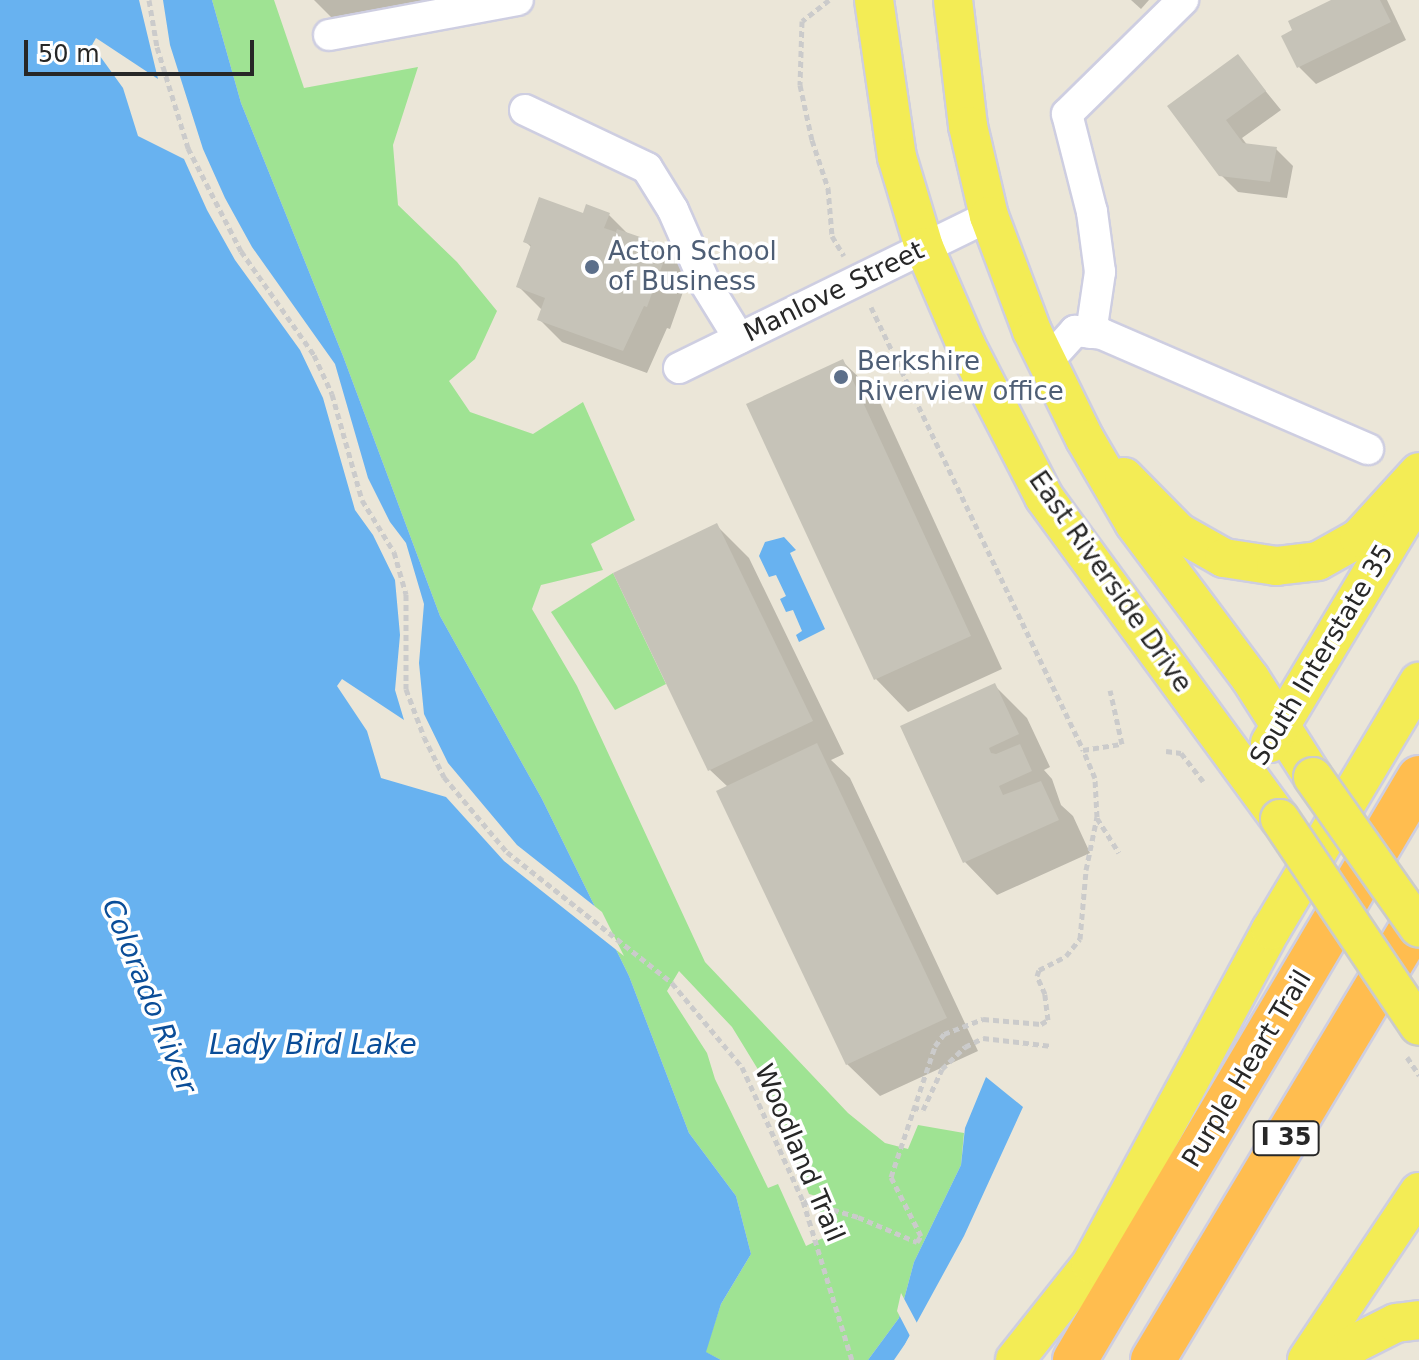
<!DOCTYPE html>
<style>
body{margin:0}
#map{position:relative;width:1419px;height:1360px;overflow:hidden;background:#ebe6d8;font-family:"DejaVu Sans",sans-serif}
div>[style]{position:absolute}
.green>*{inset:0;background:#9fe393}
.water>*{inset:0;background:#68b2f0}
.pier>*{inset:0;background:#ebe6d8}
.shadow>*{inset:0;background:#0003}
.building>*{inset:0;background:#c6c3b8}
.path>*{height:5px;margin-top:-2.5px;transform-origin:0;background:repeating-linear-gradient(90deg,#cbcbcb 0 6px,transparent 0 10px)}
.roads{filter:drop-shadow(2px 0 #cecee1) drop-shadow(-2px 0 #cecee1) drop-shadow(0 2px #cecee1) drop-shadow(0 -2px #cecee1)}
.minor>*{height:30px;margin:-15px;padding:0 15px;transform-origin:15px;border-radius:15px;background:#fff}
.major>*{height:38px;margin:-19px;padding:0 19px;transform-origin:19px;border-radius:19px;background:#f3ec55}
.highway>*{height:44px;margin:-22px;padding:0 22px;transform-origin:22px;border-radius:22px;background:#ffbd4f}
.path-bridge>*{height:5px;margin-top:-2.5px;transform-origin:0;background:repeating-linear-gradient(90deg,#cbcbcb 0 6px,transparent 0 10px)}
.bridges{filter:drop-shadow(2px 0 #cbcbcb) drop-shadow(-2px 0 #cbcbcb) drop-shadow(0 2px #cbcbcb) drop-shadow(0 -2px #cbcbcb)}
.major-bridge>*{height:38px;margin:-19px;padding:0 19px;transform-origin:19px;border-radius:19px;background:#f3ec55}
.dots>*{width:22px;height:22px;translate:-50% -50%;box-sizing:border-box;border:4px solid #fff;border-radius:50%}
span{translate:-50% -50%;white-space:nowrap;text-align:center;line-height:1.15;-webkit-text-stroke:7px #fff;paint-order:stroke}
.shield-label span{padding:2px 6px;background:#fff;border:2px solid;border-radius:6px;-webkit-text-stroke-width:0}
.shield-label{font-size:24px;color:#272727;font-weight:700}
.service-label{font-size:26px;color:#4e5e75}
.left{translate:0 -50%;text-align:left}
.street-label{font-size:26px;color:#272727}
.water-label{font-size:28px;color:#0a4d98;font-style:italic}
.scale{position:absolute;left:24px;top:40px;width:230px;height:36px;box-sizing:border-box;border:4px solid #272727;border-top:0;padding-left:10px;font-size:24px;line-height:28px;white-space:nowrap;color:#272727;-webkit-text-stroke:6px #fff;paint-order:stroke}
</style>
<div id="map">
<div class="green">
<i style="clip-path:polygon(evenodd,212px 0,274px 0,304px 88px,418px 67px,393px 145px,398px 205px,457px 262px,497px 311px,475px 359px,449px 381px,470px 412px,533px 434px,583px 402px,635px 520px,591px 544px,603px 570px,541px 585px,532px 609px,577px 686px,705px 962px,848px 1113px,885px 1143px,908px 1149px,918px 1125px,964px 1133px,961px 1165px,914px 1262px,899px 1318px,868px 1360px,721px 1360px,705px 1352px,721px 1304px,751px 1254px,736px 1196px,689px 1133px,629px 976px,542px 799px,440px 616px,343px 356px,241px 103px,212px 0,679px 971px,732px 1027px,762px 1076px,809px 1194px,816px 1196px,825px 1237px,806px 1246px,778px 1184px,768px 1188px,715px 1079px,707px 1053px,667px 991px,679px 971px)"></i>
<i style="clip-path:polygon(613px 573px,666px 684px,615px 710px,551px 612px)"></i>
</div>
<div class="water">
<i style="clip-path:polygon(0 0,212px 0,241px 103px,343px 356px,440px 616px,542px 799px,629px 976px,689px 1133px,736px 1196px,751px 1254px,721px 1304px,706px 1352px,721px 1360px,0 1360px)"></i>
<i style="clip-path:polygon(784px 537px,796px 550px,790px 553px,825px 629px,799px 642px,796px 635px,802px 631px,793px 610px,786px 612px,780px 599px,786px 596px,776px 575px,769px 577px,759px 556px,765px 542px)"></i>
<i style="clip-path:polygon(986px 1077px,1023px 1107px,964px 1236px,905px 1344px,894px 1360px,868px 1360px,899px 1318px,914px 1262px,961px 1165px,965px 1128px)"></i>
</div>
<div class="pier">
<i style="clip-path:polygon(139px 0,163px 0,170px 45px,203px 149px,225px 198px,252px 247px,335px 364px,368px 478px,390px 522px,406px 543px,424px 604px,419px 663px,424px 714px,448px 763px,517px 845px,602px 912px,624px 956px,504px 861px,446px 797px,381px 778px,367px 731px,337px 686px,342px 679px,404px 720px,395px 690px,400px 635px,395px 580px,373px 535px,355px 510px,323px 398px,300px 350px,235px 260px,207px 210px,184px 159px,138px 136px,123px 88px,92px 45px,96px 38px,158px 79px)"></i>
<i style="clip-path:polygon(1026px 1105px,968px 1237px,909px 1346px,896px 1360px,910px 1336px,897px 1311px,901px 1293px,917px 1323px,965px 1240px)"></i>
</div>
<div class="shadow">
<i style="clip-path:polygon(314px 0,469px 0,346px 32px)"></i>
<i style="clip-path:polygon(1131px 0,1149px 0,1141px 9px)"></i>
<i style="clip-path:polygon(1336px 0,1387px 0,1406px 40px,1316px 84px,1299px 67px)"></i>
<i style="clip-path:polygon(1238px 57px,1281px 110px,1242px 138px,1248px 146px,1276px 149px,1293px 166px,1287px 198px,1238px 192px,1220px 174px,1170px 106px)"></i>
<i style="clip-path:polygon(609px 215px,629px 235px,668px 249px,690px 272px,670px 329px,667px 328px,647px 373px,562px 342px,539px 319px,542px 310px,519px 287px,532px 248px,525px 241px,584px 216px)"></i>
<i style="clip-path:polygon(843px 362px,876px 394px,1002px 669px,908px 712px,876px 679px)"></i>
<i style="clip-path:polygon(716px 525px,749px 558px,844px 754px,831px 760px,850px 778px,978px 1051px,880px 1096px,847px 1064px,728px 787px,710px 770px)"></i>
<i style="clip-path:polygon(994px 685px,1027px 718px,1050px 767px,1044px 770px,1052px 779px,1061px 805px,1073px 816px,1090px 853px,997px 895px,965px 862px)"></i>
</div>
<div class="building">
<i style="clip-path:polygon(1331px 0,1380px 0,1391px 22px,1297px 68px,1281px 36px,1292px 30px,1288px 21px)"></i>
<i style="clip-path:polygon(1238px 54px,1266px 91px,1226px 120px,1243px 143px,1277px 147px,1270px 182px,1219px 176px,1167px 106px)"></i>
<i style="clip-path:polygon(539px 197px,583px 213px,586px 204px,610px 213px,604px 228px,616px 232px,617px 229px,669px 247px,647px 307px,644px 306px,623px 351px,537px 320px,545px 298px,516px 287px,531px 245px,523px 242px)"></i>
<i style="clip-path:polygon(843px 359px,971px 636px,874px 680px,746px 404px)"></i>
<i style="clip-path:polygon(717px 523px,813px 721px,708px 771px,613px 573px)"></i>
<i style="clip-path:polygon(995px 683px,1019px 734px,989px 748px,991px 753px,996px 754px,1020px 744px,1032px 771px,999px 786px,1003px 795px,1041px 781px,1059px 820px,963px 863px,900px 726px)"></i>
<i style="clip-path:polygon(817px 743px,947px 1018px,846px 1065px,716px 791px)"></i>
</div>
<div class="path">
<i style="left:149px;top:0;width:48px;rotate:80.3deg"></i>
<i style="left:157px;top:47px;width:106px;rotate:72.9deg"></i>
<i style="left:188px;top:148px;width:116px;rotate:62.8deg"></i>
<i style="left:241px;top:251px;width:127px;rotate:54.9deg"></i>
<i style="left:314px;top:355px;width:43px;rotate:65.2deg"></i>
<i style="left:332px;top:394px;width:110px;rotate:74.2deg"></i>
<i style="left:362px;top:500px;width:61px;rotate:58.4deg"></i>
<i style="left:394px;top:552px;width:44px;rotate:74.1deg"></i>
<i style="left:406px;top:594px;width:95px;rotate:90deg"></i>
<i style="left:406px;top:689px;width:51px;rotate:69.4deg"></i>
<i style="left:424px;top:737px;width:45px;rotate:63.4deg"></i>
<i style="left:444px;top:777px;width:98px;rotate:50deg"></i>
<i style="left:507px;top:852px;width:211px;rotate:38.4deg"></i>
<i style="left:672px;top:983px;width:109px;rotate:50.2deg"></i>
<i style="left:742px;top:1067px;width:147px;rotate:65.5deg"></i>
<i style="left:803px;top:1201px;width:166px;rotate:72.9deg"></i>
<i style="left:829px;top:0;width:34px;rotate:142deg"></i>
<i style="left:802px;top:21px;width:64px;rotate:91.8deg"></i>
<i style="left:800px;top:85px;width:56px;rotate:77.7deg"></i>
<i style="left:812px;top:140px;width:51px;rotate:71.6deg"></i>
<i style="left:828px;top:188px;width:48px;rotate:85.2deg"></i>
<i style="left:832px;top:236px;width:23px;rotate:59deg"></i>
<i style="left:871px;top:307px;width:491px;rotate:64.4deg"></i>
<i style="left:1166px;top:751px;width:15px;rotate:8deg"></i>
<i style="left:1181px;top:753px;width:36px;rotate:52deg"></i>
<i style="left:1097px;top:818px;width:41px;rotate:57.8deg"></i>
<i style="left:913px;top:1107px;width:10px;rotate:17deg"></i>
<i style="left:923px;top:1110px;width:45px;rotate:-65.1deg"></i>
<i style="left:942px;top:1069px;width:32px;rotate:-44deg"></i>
<i style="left:965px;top:1047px;width:20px;rotate:-27deg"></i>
<i style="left:983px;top:1038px;width:69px;rotate:6.6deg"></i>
<i style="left:804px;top:1201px;width:56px;rotate:16.5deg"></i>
<i style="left:858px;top:1217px;width:64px;rotate:23deg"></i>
<i style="left:917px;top:1242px;width:7px;rotate:-56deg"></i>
<i style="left:921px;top:1236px;width:66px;rotate:-117deg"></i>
<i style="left:891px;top:1177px;width:138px;rotate:-71.4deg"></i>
<i style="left:935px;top:1046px;width:15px;rotate:-53deg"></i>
<i style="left:944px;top:1034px;width:42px;rotate:-21deg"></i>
<i style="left:983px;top:1019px;width:58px;rotate:4.9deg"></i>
<i style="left:1041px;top:1024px;width:8px;rotate:-30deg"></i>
<i style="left:1048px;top:1020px;width:26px;rotate:-97deg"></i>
<i style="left:1045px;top:994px;width:20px;rotate:-114deg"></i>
<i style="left:1037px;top:976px;width:6px;rotate:-72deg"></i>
<i style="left:1039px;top:970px;width:30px;rotate:-27deg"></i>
<i style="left:1066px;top:956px;width:22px;rotate:-51deg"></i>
<i style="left:1080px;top:939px;width:69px;rotate:-85deg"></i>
<i style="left:1086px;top:870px;width:54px;rotate:-78.3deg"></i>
<i style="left:1097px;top:817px;width:39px;rotate:-93deg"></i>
<i style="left:1095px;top:778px;width:30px;rotate:-113deg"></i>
<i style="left:1083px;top:750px;width:39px;rotate:-9deg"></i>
<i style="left:1122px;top:744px;width:55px;rotate:-102.5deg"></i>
</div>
<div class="roads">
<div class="minor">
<i style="left:329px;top:35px;width:192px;rotate:-10.5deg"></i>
<i style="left:525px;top:110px;width:135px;rotate:25.4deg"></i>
<i style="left:647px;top:168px;width:49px;rotate:58.2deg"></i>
<i style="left:673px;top:210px;width:80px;rotate:66.3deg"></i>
<i style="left:705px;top:283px;width:65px;rotate:58.3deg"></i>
<i style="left:1091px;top:333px;width:62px;rotate:-81.6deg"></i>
<i style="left:1100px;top:272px;width:61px;rotate:-97.6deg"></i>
<i style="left:1092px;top:212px;width:101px;rotate:-104.3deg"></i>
<i style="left:1067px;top:114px;width:163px;rotate:-44.5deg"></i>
<i style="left:1047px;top:362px;width:42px;rotate:-47.9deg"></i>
<i style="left:1075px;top:331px;width:27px;rotate:6deg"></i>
<i style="left:1102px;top:334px;width:290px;rotate:23.4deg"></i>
<i style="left:679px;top:368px;width:345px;rotate:-26.1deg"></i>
</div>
<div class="major">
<i style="left:874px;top:0;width:159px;rotate:81.7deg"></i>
<i style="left:897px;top:157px;width:94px;rotate:73.3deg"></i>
<i style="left:924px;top:247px;width:107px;rotate:66.8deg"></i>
<i style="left:966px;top:345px;width:171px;rotate:62.8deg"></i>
<i style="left:1044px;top:497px;width:399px;rotate:53.8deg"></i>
<i style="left:953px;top:0;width:127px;rotate:83.2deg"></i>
<i style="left:968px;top:126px;width:92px;rotate:76.9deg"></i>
<i style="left:989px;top:216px;width:123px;rotate:69.5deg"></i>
<i style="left:1032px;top:331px;width:120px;rotate:63.9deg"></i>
<i style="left:1085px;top:439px;width:97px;rotate:59.7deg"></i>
<i style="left:1134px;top:523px;width:194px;rotate:53.2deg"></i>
<i style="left:1250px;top:678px;width:117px;rotate:57.5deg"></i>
<i style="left:1124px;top:477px;width:77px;rotate:45.5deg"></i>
<i style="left:1178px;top:532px;width:53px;rotate:29.5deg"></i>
<i style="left:1224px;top:558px;width:53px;rotate:8.7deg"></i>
<i style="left:1276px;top:566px;width:42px;rotate:-6.8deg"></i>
<i style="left:1318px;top:561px;width:47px;rotate:-29.3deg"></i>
<i style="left:1359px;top:538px;width:89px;rotate:-47.7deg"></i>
<i style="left:1270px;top:743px;width:282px;rotate:-59.1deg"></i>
<i style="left:1015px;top:1360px;width:122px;rotate:-51.6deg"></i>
<i style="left:1091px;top:1264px;width:379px;rotate:-61.7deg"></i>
<i style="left:1271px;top:930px;width:289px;rotate:-59.2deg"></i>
<i style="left:1307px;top:1360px;width:202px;rotate:-56.3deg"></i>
<i style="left:1334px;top:1360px;width:28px;rotate:-38deg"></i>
<i style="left:1356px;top:1343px;width:45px;rotate:-26.6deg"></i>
<i style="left:1396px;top:1323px;width:23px;rotate:-7deg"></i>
</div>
<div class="highway">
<i style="left:1075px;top:1360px;width:676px;rotate:-59.41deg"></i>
<i style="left:1153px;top:1360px;width:518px;rotate:-59.07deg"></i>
</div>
</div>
<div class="path-bridge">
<i style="left:1407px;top:1057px;width:22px;rotate:56deg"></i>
</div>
<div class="bridges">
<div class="major-bridge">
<i style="left:1313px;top:777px;width:184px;rotate:54.9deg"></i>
<i style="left:1280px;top:819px;width:249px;rotate:56.1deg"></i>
</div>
</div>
<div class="dots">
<i style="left:592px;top:267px;background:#5c6f8a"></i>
<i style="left:841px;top:377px;background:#5c6f8a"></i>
</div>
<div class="shield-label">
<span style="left:1286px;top:1138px">I 35</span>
</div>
<div class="service-label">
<span class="left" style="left:608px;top:267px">Acton School<br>of Business</span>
<span class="left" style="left:857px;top:377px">Berkshire<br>Riverview office</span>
</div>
<div class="street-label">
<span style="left:834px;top:292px;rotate:-26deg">Manlove Street</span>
<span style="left:1110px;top:582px;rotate:55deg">East Riverside Drive</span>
<span style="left:1322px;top:655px;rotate:-59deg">South Interstate 35</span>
<span style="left:1247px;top:1069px;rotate:-59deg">Purple Heart Trail</span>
<span style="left:799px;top:1153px;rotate:67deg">Woodland Trail</span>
</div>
<div class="water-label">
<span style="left:149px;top:996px;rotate:68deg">Colorado River</span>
<span style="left:313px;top:1045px">Lady Bird Lake</span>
</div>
<div class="scale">50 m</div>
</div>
